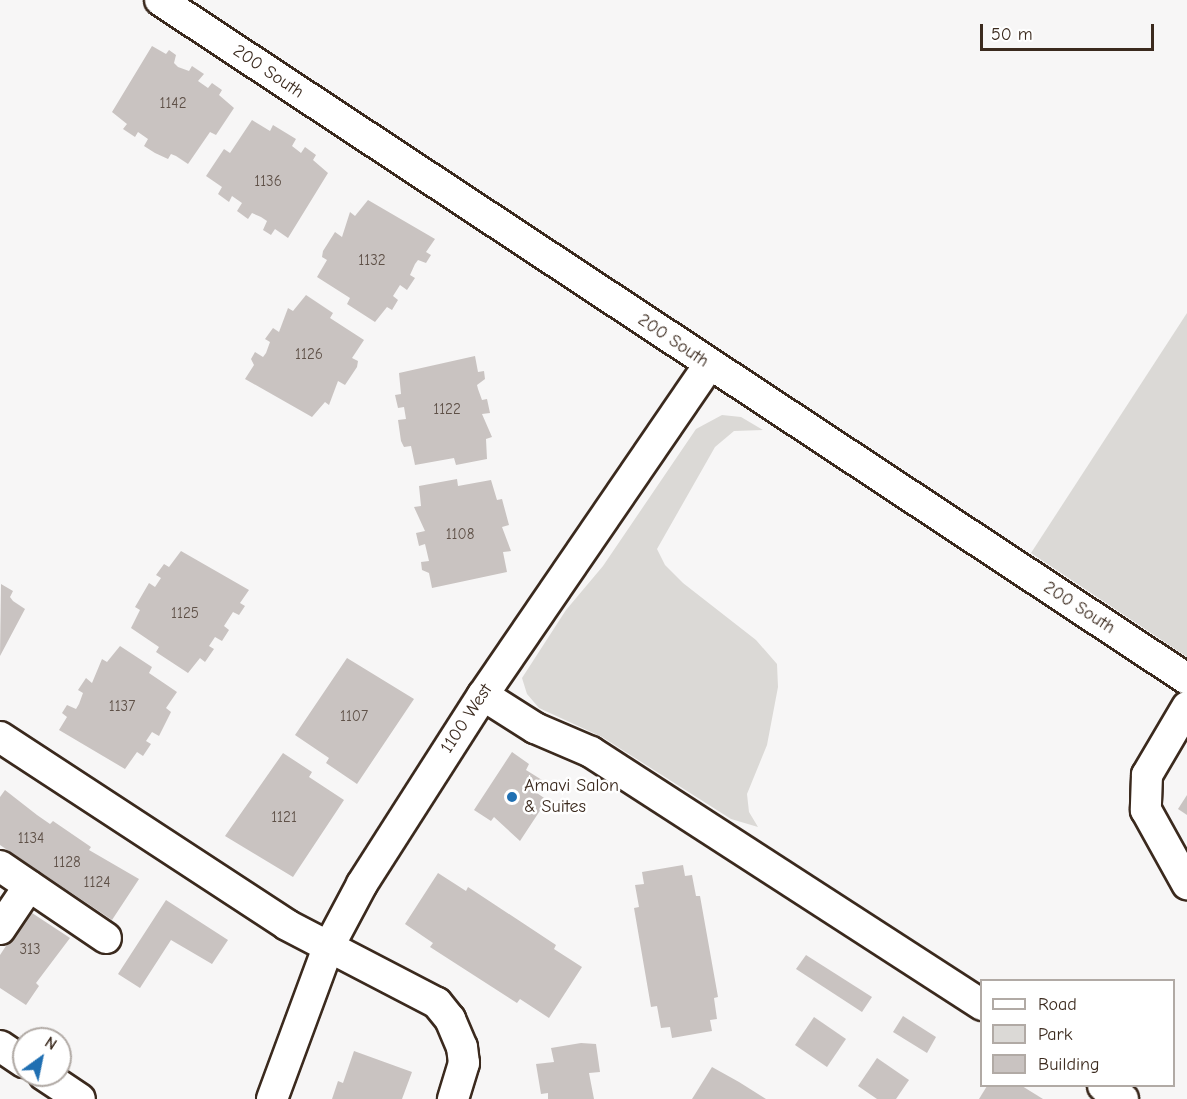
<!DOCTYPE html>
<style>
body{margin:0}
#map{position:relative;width:1187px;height:1099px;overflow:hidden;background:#f7f6f6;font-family:"Comic Neue",sans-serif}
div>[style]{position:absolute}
.green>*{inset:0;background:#dbd9d6}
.building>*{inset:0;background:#c9c3c1}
.roads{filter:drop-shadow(2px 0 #3b2a1e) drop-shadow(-2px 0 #3b2a1e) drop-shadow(0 2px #3b2a1e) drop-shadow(0 -2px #3b2a1e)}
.minor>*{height:30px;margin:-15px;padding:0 15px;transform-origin:15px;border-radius:15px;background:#fff}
.dots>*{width:16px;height:16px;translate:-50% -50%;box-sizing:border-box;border:3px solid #fff;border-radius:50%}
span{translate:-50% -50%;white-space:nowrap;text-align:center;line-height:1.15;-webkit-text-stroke:5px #fff;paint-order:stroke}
.number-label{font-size:15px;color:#5e5047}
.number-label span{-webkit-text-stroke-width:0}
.street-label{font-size:18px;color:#3b2a1e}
.poi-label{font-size:18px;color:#3b2a1e}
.left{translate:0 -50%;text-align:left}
.legend{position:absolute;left:980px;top:979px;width:195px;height:108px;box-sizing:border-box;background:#fff;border:2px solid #b1aaa5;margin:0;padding:8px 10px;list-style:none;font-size:18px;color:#3b2a1e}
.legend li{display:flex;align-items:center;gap:12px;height:30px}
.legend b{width:30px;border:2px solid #b1aaa5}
.north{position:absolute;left:12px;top:1027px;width:60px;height:60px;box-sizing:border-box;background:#fff;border:2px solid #b1aaa5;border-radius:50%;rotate:33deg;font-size:16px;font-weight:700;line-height:24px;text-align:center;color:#3b2a1e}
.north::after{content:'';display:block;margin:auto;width:21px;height:27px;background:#1f6fb2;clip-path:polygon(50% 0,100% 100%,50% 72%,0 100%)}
.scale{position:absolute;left:980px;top:24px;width:174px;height:27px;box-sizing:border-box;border:3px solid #3b2a1e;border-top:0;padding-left:8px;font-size:18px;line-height:21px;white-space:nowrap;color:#3b2a1e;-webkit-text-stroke:4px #fff;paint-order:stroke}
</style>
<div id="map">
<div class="green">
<i style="clip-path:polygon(1187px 313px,1187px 657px,1031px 553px)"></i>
<i style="clip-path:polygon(722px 415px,741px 417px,763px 430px,734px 431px,715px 447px,657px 549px,665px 565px,683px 583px,756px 640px,777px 664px,778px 687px,767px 745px,747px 794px,749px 812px,758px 827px,731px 819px,602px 737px,539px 708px,527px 694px,522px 678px,566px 610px,603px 566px,696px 429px)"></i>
</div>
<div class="building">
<i style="clip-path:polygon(152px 46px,166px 54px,169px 50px,176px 55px,174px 63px,178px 67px,189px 71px,192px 66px,204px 74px,198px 81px,208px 88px,212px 83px,222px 90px,219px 95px,234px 108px,216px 135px,210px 132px,188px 164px,176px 156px,171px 154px,168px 159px,155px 153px,144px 146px,148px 139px,138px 132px,135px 137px,123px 129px,127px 124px,112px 112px)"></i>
<i style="clip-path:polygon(252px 120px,270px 131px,273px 125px,296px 139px,292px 146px,301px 153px,305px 147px,316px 155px,313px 160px,328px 173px,288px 238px,275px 229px,271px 235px,263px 230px,267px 221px,261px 217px,252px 213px,248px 219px,237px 211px,242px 203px,232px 196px,229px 202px,218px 194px,222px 187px,206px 176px,224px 149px,230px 153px)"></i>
<i style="clip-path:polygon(368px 200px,435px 239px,426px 252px,431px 255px,426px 263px,418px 260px,415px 264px,410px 275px,415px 278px,407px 290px,400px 285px,393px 296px,398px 300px,392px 310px,387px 307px,375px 322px,347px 304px,350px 298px,317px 277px,327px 260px,322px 257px,323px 251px,335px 232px,342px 237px,350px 212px,355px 216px)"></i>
<i style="clip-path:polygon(306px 295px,333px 313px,330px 318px,364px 340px,352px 358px,358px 361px,357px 367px,345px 385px,338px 381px,329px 405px,325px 402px,312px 417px,245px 379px,254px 365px,251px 359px,255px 352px,263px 357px,266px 353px,270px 342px,265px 339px,273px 328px,279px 332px,288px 308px,293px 311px)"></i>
<i style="clip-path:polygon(475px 356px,478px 372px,484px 371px,485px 379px,477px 385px,478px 389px,482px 400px,487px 399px,490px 413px,482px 414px,492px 437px,486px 439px,487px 459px,456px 465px,454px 458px,415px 465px,411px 446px,404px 447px,401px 441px,398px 420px,406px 419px,404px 407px,398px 408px,395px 395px,401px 394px,399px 373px)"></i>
<i style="clip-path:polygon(457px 479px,458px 486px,491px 480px,497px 500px,502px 499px,509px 525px,502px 527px,511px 551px,503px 552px,507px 572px,432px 588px,429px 573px,422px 570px,421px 562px,429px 561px,425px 544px,419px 546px,416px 533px,425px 531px,414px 507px,421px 506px,419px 486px)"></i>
<i style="clip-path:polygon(181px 551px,249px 590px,240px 603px,245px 606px,239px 615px,233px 612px,224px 626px,229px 630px,222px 641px,215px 637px,209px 646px,214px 649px,205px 662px,200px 658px,188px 673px,156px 652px,159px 647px,131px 628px,140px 610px,135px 607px,149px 583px,155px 587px,161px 578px,156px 575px,164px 564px,169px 567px)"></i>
<i style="clip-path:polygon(1px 584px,13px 591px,10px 597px,13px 601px,25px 609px,0 656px)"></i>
<i style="clip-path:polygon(120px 646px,152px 667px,149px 673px,177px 692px,166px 708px,171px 712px,159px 736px,152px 732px,146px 741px,151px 744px,143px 756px,137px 752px,125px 769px,59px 730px,67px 717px,62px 713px,67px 705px,76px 709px,79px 704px,83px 693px,78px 690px,86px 678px,92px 683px,102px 659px,107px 662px)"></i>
<i style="clip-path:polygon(347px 658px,414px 699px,357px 784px,326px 763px,329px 758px,295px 735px)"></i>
<i style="clip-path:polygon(512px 752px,529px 764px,526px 770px,542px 780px,534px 791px,547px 800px,520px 841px,494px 817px,491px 821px,474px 810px)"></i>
<i style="clip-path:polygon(283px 753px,312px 772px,309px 777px,344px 800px,293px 877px,225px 836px)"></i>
<i style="clip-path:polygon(5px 790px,37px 815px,50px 824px,53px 821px,91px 847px,89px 850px,139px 879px,112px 920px,0 845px,0 797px)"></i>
<i style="clip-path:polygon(1187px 795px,1187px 815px,1178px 809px)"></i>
<i style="clip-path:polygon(683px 865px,685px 876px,692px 875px,696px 896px,700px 896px,718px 997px,714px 998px,717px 1019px,710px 1020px,712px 1031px,672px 1038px,670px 1027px,661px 1028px,657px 1006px,651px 1007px,634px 908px,639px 907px,635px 885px,644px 884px,642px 872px)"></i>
<i style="clip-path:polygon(438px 873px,466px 891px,468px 887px,556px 945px,554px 949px,582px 967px,549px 1018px,520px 999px,517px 1003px,430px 947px,433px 943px,405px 924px)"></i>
<i style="clip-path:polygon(166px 900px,228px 940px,212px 964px,171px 940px,140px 988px,118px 974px)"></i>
<i style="clip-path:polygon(29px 911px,70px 938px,36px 983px,39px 986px,26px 1005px,0 988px,0 955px)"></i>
<i style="clip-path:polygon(806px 955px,872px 997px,862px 1012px,796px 969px)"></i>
<i style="clip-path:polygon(903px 1016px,936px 1037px,927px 1053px,893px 1032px)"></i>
<i style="clip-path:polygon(814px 1017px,846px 1039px,827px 1067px,795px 1045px)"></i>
<i style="clip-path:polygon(581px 1043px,596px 1044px,600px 1072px,589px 1073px,594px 1099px,548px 1099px,548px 1093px,541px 1094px,536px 1064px,554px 1062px,551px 1048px)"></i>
<i style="clip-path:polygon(354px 1051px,412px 1072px,402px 1099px,332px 1099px,338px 1081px,343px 1083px)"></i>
<i style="clip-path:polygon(877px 1058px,909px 1080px,896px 1099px,877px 1099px,858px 1086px)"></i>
<i style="clip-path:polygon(712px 1067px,739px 1082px,766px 1099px,692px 1099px)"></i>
<i style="clip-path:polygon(987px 1086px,1022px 1086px,1043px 1099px,979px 1099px)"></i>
</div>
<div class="roads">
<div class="minor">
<i style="left:160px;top:0;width:1231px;rotate:33.47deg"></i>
<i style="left:483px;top:695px;width:62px;rotate:32.4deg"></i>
<i style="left:535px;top:728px;width:61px;rotate:23.2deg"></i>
<i style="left:591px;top:752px;width:466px;rotate:32.9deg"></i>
<i style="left:1187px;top:707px;width:79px;rotate:120.5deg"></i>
<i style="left:1147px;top:775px;width:35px;rotate:92deg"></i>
<i style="left:1146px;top:810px;width:85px;rotate:61deg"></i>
<i style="left:0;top:737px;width:343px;rotate:33.2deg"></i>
<i style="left:287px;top:925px;width:169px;rotate:27.5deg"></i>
<i style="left:437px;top:1003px;width:21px;rotate:51deg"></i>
<i style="left:450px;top:1019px;width:30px;rotate:67deg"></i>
<i style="left:462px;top:1047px;width:16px;rotate:83deg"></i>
<i style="left:464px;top:1063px;width:38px;rotate:107deg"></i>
<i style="left:0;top:866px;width:128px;rotate:34.2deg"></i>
<i style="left:0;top:929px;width:52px;rotate:-56deg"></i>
<i style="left:0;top:1046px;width:29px;rotate:34deg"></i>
<i style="left:44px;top:1075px;width:43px;rotate:33.7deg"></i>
<i style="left:1103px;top:1086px;width:24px;rotate:33deg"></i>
<i style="left:272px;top:1099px;width:161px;rotate:-69.7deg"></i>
<i style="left:328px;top:948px;width:72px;rotate:-62deg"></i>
<i style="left:362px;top:884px;width:224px;rotate:-57.4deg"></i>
<i style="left:483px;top:695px;width:400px;rotate:-55.6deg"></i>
</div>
</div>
<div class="dots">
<i style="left:512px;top:797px;background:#1f6fb2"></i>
</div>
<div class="number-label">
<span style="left:173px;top:104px">1142</span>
<span style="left:268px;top:182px">1136</span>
<span style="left:372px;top:261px">1132</span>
<span style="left:309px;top:355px">1126</span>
<span style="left:447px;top:410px">1122</span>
<span style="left:460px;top:535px">1108</span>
<span style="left:185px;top:614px">1125</span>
<span style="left:122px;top:707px">1137</span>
<span style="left:354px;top:717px">1107</span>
<span style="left:284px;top:818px">1121</span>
<span style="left:31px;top:839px">1134</span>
<span style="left:67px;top:863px">1128</span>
<span style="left:97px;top:883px">1124</span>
<span style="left:30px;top:950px">313</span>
</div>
<div class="street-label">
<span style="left:268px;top:72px;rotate:34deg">200 South</span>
<span style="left:673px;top:341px;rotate:34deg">200 South</span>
<span style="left:1079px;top:608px;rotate:33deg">200 South</span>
<span style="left:467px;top:719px;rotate:-57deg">1100 West</span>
</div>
<div class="poi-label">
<span class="left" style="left:524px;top:797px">Amavi Salon<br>&amp; Suites</span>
</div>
<ul class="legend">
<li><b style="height:8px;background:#fff"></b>Road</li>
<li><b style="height:16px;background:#dbd9d6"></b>Park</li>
<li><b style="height:16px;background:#c9c3c1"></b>Building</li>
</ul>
<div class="north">N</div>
<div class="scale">50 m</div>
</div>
